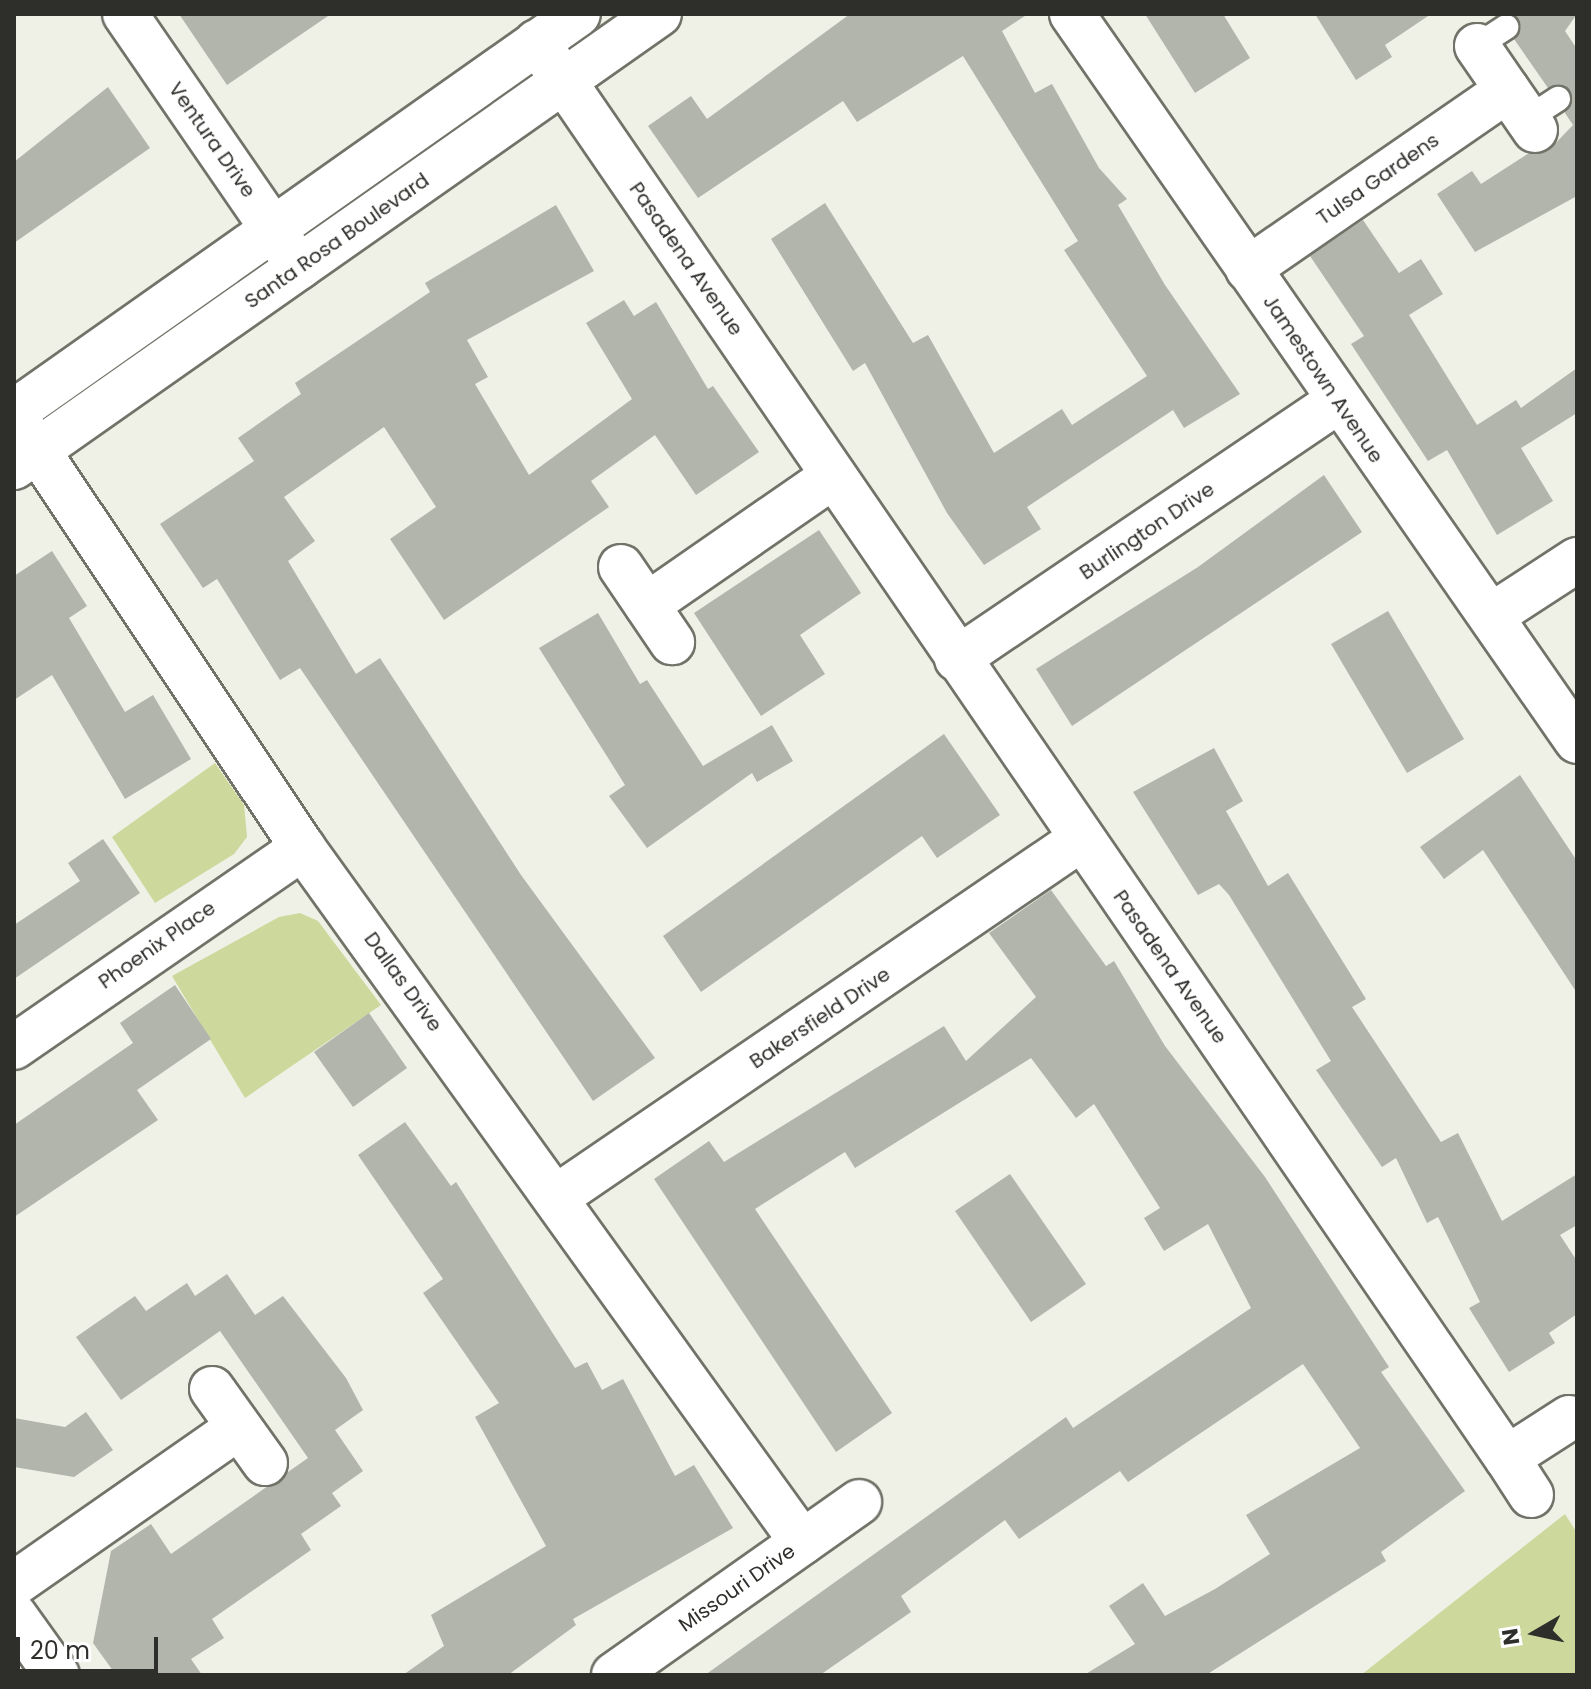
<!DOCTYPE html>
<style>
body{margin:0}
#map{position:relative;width:1591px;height:1689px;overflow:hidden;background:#eff1e6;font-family:Poppins,sans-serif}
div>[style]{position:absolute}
.green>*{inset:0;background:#ccd89c}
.building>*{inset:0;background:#b2b5ab}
.roads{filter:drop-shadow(2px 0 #717369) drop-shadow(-2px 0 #717369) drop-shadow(0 2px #717369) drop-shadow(0 -2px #717369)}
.service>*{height:24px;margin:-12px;padding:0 12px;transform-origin:12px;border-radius:12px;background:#fff}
.minor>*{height:44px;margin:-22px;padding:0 22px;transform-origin:22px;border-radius:22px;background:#fff}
.tertiary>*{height:44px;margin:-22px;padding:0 22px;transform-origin:22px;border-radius:22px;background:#fff}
span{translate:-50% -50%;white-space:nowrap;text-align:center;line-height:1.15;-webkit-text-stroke:6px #fff;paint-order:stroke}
.street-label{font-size:20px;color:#2e2f2b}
.frame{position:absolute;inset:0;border:16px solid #2e2f2b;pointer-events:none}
.north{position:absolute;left:1495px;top:1593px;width:80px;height:80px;-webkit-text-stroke:6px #fff;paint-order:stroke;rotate:261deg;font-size:22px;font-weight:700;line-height:32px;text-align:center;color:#2e2f2b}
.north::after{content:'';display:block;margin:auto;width:28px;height:36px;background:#2e2f2b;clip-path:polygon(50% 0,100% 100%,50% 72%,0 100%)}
.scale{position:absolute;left:16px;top:1637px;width:142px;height:36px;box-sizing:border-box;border:4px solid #2e2f2b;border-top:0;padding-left:10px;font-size:24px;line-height:28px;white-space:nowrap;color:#2e2f2b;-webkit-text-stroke:6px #fff;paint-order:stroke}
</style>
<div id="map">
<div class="green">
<i style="clip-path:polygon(215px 763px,244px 805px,247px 837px,234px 854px,155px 903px,112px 837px)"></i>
<i style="clip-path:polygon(300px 913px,318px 921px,381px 1005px,245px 1098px,172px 976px,279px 917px)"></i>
<i style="clip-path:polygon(1565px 1514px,1577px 1533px,1577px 1675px,1361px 1675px)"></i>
</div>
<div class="building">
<i style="clip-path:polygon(179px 14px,331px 14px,227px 85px)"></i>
<i style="clip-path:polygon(850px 14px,1028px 14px,1002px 31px,1035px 93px,1052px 84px,1099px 168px,1127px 199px,1118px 205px,1165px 285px,1240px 394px,1184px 428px,1173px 410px,1027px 507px,1041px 529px,984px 565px,947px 513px,865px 363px,853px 371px,771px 239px,825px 203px,913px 343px,928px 335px,994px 453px,1062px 409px,1072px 425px,1147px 376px,1064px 250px,1078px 241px,963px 56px,857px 122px,843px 101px,698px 198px,648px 126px,691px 96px,707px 119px)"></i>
<i style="clip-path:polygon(1145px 14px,1223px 14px,1250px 58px,1195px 93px)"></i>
<i style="clip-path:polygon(1315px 14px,1431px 14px,1385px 45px,1392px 57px,1356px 80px)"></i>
<i style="clip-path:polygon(1513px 14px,1577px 14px,1565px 31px,1577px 49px,1577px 196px,1475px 252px,1437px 194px,1472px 171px,1481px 184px,1529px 153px,1548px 151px,1573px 125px,1565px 113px,1571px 92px,1548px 88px,1514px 39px,1521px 27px)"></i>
<i style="clip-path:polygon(108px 87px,150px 148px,14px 243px,14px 162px)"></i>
<i style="clip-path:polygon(556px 205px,594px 271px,467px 340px,488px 377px,475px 384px,529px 475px,632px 399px,586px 323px,624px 300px,634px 316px,656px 302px,708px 389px,713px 386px,759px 452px,696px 495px,655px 435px,591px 481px,609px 507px,444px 620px,390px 539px,436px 507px,384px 427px,284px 497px,315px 541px,288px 561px,356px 674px,380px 658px,521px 875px,655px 1058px,593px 1101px,300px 668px,280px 680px,217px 579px,203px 588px,160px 524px,254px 461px,238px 438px,301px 394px,295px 383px,430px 292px,425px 283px)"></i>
<i style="clip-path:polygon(1363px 220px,1399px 273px,1421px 259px,1443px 294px,1409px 315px,1477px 425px,1516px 400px,1521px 408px,1577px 368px,1577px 413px,1521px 448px,1553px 501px,1497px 535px,1447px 450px,1428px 461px,1351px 344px,1364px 336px,1310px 256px)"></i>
<i style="clip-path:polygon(1324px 475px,1362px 532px,1072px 726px,1036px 669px,1198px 567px)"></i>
<i style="clip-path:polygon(819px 530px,861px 593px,800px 635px,825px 674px,761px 716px,694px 613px)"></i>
<i style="clip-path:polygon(52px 551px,87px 606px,69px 618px,125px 712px,153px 695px,191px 759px,125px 799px,52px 675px,14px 700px,14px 576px)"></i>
<i style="clip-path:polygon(1388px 611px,1464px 739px,1407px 773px,1331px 644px)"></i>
<i style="clip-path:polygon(598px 613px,640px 684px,647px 680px,703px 766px,772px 725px,793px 761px,757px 782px,752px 773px,647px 848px,609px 796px,625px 785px,539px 648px)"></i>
<i style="clip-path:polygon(944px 734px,1000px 815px,937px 858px,922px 836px,701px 992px,663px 936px)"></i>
<i style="clip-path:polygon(1214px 748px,1243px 801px,1226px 811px,1268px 886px,1288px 873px,1366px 999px,1352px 1007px,1441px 1142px,1458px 1133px,1502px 1221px,1577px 1174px,1577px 1225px,1560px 1235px,1577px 1261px,1577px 1314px,1549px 1333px,1555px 1343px,1509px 1372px,1469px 1308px,1480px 1302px,1438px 1217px,1427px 1223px,1396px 1158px,1382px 1167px,1316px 1070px,1331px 1061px,1229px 895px,1219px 884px,1198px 895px,1133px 792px)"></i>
<i style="clip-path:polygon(1520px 775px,1577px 861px,1577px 993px,1483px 850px,1444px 879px,1420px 847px)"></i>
<i style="clip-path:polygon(103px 839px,140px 893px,14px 979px,14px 925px,80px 881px,68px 863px)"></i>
<i style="clip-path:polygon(1051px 890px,1106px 966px,1114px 961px,1165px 1046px,1265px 1177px,1389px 1367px,1381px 1372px,1465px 1491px,1381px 1552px,1386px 1561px,1206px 1675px,1084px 1675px,1135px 1644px,1109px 1606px,1143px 1583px,1165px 1616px,1215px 1589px,1270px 1554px,1246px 1515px,1360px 1448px,1303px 1364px,1128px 1482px,1120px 1471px,1019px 1539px,1005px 1520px,901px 1596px,911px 1612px,820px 1675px,705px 1675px,1066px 1417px,1073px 1428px,1251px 1308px,1208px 1224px,1164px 1251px,1144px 1218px,1160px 1208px,1094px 1104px,1076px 1118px,1031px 1058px,855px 1168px,845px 1152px,755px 1209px,892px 1413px,836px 1452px,654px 1179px,709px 1141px,724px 1162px,944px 1026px,966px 1061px,1036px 997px,989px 933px)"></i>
<i style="clip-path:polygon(175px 985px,211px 1039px,137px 1090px,158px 1120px,14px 1217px,14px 1125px,133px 1043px,120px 1023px)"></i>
<i style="clip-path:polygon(369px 1013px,407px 1068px,353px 1107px,314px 1052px)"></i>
<i style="clip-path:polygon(405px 1122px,451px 1186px,456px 1182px,575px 1368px,587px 1362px,602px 1390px,623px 1379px,675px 1476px,694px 1465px,733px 1528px,573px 1619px,576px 1625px,508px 1675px,403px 1675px,444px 1646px,431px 1615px,546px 1546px,475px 1417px,499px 1403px,423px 1293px,443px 1279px,358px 1155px)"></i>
<i style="clip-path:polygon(1010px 1174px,1086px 1284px,1031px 1322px,955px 1211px)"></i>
<i style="clip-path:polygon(227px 1274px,255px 1315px,283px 1296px,346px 1378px,363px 1410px,335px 1430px,363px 1471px,332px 1493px,341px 1506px,301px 1534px,311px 1550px,212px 1619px,224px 1638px,191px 1659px,202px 1675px,116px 1675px,93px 1643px,111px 1551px,151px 1524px,171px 1554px,308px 1458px,220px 1331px,121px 1400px,76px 1337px,135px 1296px,146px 1311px,187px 1283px,195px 1296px)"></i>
<i style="clip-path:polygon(86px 1412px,113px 1450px,74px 1477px,14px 1467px,14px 1418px,65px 1427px)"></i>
</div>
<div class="roads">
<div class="service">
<i style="left:1477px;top:46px;width:35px;rotate:-33deg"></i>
<i style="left:1527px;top:119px;width:37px;rotate:-33deg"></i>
</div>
<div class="minor">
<i style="left:125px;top:14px;width:307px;rotate:55.5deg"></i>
<i style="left:1072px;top:14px;width:885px;rotate:55.21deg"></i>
<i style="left:537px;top:42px;width:1716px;rotate:55.59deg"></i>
<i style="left:1477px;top:46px;width:102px;rotate:55.4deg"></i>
<i style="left:1248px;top:269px;width:315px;rotate:-34.6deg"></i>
<i style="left:14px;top:415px;width:521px;rotate:56.28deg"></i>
<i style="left:303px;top:848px;width:855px;rotate:54.28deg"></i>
<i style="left:621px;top:567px;width:91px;rotate:55.8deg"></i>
<i style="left:647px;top:605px;width:226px;rotate:-34.7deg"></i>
<i style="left:1491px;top:616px;width:103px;rotate:-33.1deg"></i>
<i style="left:957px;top:659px;width:458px;rotate:-34.1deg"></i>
<i style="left:14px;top:1047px;width:351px;rotate:-34.6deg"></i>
<i style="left:558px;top:1196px;width:633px;rotate:-34.32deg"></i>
<i style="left:212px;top:1389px;width:91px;rotate:54.4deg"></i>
<i style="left:1531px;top:1495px;width:44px;rotate:-123deg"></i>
<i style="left:1507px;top:1458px;width:74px;rotate:-32.8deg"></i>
<i style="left:14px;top:1584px;width:274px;rotate:-34.9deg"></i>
<i style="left:14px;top:1615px;width:74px;rotate:54.4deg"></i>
<i style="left:614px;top:1675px;width:300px;rotate:-35.2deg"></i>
</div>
<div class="tertiary">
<i style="left:14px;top:412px;width:690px;rotate:-35.21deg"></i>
<i style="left:14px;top:467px;width:788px;rotate:-35.08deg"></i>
</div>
</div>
<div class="street-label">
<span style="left:212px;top:140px;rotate:55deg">Ventura Drive</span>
<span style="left:1378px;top:179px;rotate:-35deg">Tulsa Gardens</span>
<span style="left:337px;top:241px;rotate:-35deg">Santa Rosa Boulevard</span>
<span style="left:686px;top:259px;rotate:55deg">Pasadena Avenue</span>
<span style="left:1323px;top:379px;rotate:56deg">Jamestown Avenue</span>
<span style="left:1147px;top:531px;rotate:-34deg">Burlington Drive</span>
<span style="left:157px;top:945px;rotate:-35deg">Phoenix Place</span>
<span style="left:1170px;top:967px;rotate:55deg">Pasadena Avenue</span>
<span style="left:403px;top:982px;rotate:54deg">Dallas Drive</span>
<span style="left:820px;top:1018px;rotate:-34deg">Bakersfield Drive</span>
<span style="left:737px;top:1588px;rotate:-35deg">Missouri Drive</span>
</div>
<div class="frame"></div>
<div class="north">N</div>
<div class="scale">20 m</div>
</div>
